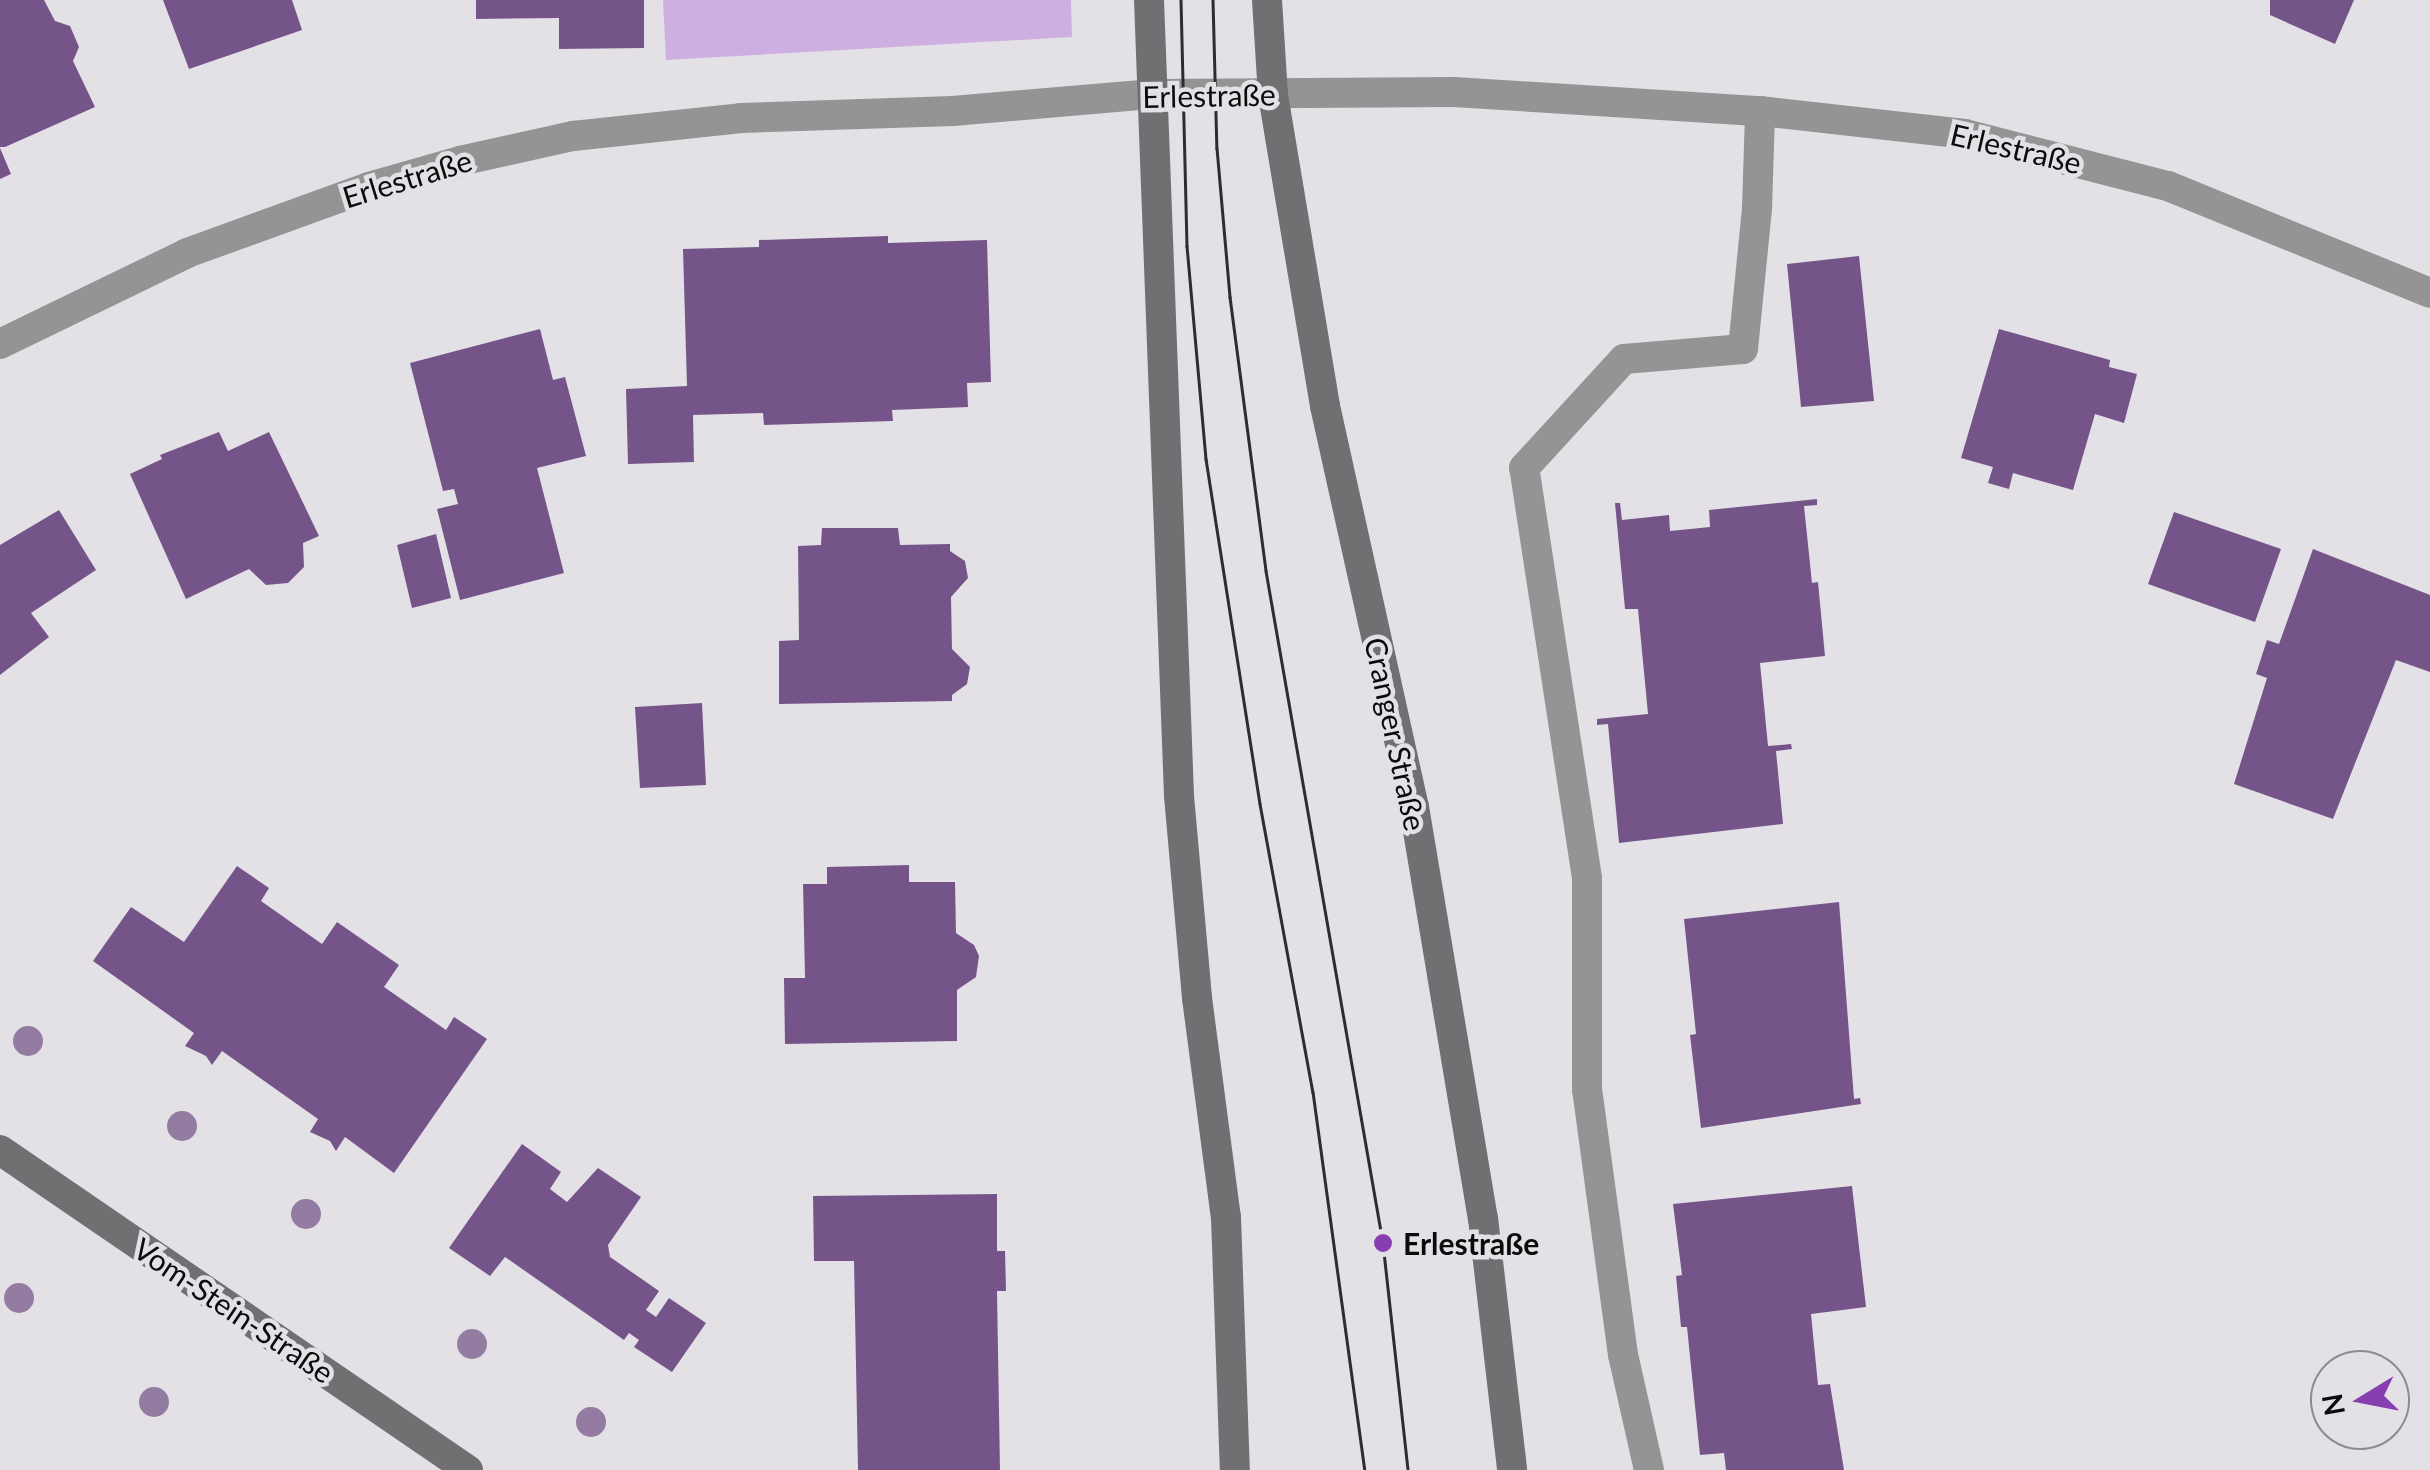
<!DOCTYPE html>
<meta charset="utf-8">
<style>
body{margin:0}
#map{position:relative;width:2430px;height:1470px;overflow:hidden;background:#e3e1e5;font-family:Lato,sans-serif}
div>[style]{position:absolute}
.green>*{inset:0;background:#cdafe1}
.building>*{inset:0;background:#755589}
.lane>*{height:30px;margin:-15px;padding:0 15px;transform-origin:15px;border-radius:15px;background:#959495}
.street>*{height:30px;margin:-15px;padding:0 15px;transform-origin:15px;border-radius:15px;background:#959495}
.secondary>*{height:30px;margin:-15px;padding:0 15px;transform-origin:15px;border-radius:15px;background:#706f71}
.tram>*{height:2.5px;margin:-1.25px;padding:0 1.25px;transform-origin:1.25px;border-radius:1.25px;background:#2e2d2e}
.trees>*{width:30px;height:30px;margin:-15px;border-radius:50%;background:#937ba2}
.dots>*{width:28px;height:28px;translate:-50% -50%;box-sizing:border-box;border:5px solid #e3e1e5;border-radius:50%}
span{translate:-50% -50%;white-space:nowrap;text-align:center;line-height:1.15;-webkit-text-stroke:9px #e3e1e5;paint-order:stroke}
.street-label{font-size:30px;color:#0c0b0c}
.poi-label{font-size:30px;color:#0c0b0c;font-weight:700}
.left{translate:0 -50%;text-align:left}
.north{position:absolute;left:2310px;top:1350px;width:100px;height:100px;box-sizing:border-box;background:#e3e1e5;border:2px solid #8d8b8e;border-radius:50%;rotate:260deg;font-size:28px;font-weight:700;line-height:40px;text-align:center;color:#0c0b0c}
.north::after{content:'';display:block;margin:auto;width:35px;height:45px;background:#873eb0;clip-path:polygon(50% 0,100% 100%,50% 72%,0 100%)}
</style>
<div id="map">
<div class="green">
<i style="clip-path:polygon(663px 0,1071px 0,1072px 37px,666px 60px)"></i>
</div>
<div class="building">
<i style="clip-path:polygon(0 0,44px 0,55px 21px,70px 26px,79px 47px,73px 61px,95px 107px,5px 147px,0 147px)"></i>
<i style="clip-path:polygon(163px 0,292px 0,302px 30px,189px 69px)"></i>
<i style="clip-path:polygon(476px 0,644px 0,644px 48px,559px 49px,559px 18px,476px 19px)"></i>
<i style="clip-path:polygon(2270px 0,2354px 0,2335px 44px,2270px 15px)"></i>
<i style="clip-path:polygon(0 148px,11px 174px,0 179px)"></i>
<i style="clip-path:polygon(888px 236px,888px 243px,987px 240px,991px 382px,967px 383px,968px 407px,892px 410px,893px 421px,764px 425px,763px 413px,693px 415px,694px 462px,628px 464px,626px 389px,687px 386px,683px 249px,759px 247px,759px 240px)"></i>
<i style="clip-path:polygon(1859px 256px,1874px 401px,1801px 407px,1787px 264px)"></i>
<i style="clip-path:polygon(540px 329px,553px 380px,565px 377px,586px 456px,537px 468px,564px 573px,460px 600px,437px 509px,458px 504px,454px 489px,443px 491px,410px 363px)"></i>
<i style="clip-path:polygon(1999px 329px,2110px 360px,2109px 367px,2137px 374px,2124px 423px,2095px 414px,2073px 490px,2013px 473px,2009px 489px,1988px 483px,1993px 467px,1961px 458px)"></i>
<i style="clip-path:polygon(219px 432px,228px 451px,269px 432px,319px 536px,303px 543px,304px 567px,288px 583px,266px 585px,249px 569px,186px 599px,130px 474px,162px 459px,160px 455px)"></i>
<i style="clip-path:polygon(1817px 499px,1817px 505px,1804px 506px,1812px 583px,1818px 582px,1825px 656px,1760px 663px,1768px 746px,1791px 744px,1792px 749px,1776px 751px,1783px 824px,1619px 843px,1608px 724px,1597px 725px,1597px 719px,1648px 714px,1638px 609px,1625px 609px,1615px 503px,1620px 503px,1622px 520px,1669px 515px,1670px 531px,1710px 527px,1709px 510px)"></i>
<i style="clip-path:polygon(59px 510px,96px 570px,31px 613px,49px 637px,0 675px,0 545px)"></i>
<i style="clip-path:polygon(2174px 512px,2281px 549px,2255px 622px,2148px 584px)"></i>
<i style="clip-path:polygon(822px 528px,898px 528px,900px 545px,950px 544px,950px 551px,965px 561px,968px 578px,951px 597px,952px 649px,970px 667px,967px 684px,952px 695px,952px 701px,779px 704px,779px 641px,799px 640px,798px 546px,821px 545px)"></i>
<i style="clip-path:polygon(436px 534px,451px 598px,412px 608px,397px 545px)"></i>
<i style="clip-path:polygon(2313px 549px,2430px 595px,2430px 672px,2396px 660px,2333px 819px,2234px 784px,2267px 678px,2256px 674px,2267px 640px,2279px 644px)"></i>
<i style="clip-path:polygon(702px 703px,706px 785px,640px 788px,635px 707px)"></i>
<i style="clip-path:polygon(909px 865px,909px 882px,955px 882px,956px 933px,974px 945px,979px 956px,976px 977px,957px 990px,957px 1041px,785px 1044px,784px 978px,805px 978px,803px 884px,827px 884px,827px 867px)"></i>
<i style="clip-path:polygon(237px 866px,269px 888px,261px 901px,322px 944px,337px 922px,399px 965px,384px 987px,446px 1030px,454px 1017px,487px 1039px,394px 1173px,345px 1137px,336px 1151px,330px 1141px,310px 1132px,318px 1119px,222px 1051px,212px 1065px,206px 1056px,185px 1046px,194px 1033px,93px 961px,131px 907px,184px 942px)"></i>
<i style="clip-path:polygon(1839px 902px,1854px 1099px,1860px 1098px,1861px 1104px,1701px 1128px,1690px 1035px,1696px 1034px,1684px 919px)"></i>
<i style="clip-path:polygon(522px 1144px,561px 1172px,550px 1189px,567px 1202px,598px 1168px,641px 1197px,608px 1245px,610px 1257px,659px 1291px,646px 1310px,656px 1317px,669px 1298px,706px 1323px,672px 1372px,634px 1347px,639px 1340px,629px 1333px,624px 1340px,505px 1257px,490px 1276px,449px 1248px)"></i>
<i style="clip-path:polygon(1852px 1186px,1866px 1307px,1811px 1314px,1818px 1385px,1830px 1384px,1844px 1470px,1726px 1470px,1724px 1453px,1700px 1455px,1687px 1327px,1681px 1327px,1676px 1276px,1682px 1275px,1673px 1204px)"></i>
<i style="clip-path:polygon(997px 1194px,997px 1251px,1005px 1251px,1006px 1291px,997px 1291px,1000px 1470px,858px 1470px,854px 1261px,814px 1261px,813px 1196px)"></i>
</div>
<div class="lane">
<i style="left:1649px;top:1470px;width:118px;rotate:-102.7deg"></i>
<i style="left:1623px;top:1355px;width:267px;rotate:-97.7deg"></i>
<i style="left:1587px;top:1090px;width:212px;rotate:-90deg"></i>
<i style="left:1587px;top:878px;width:415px;rotate:-98.7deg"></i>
<i style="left:1524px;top:468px;width:148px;rotate:-47.5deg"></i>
<i style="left:1624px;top:359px;width:119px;rotate:-4.8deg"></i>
<i style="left:1743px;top:349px;width:141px;rotate:-84.3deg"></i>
<i style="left:1757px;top:209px;width:98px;rotate:-88.2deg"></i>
</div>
<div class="street">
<i style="left:0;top:344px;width:208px;rotate:-25.9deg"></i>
<i style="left:187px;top:253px;width:194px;rotate:-19.9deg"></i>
<i style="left:369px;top:187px;width:95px;rotate:-15.9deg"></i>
<i style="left:460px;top:161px;width:116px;rotate:-12.5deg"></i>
<i style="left:573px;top:136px;width:169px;rotate:-6.1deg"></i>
<i style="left:741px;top:118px;width:212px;rotate:-1.9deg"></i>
<i style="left:953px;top:111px;width:201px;rotate:-4.9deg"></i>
<i style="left:1153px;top:94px;width:301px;rotate:-0.4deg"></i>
<i style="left:1454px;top:92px;width:307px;rotate:3.6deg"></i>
<i style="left:1760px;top:111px;width:206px;rotate:6.4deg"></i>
<i style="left:1965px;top:134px;width:210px;rotate:14.4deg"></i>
<i style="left:2168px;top:186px;width:283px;rotate:22.2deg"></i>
</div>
<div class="secondary">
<i style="left:1149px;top:0;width:797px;rotate:87.84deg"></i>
<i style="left:1179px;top:796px;width:203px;rotate:84.9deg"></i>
<i style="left:1197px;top:998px;width:221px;rotate:82.5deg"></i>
<i style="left:1226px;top:1217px;width:253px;rotate:88deg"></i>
<i style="left:1267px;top:0;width:95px;rotate:86.4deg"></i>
<i style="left:1273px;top:95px;width:315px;rotate:80.5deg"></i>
<i style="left:1325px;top:406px;width:411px;rotate:77.5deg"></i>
<i style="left:1414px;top:807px;width:417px;rotate:80.5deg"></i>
<i style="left:1483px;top:1218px;width:254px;rotate:83.4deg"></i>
<i style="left:0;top:1150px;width:567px;rotate:34.36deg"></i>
</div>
<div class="tram">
<i style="left:1181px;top:0;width:246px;rotate:88.6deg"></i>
<i style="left:1187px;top:246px;width:214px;rotate:84.9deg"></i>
<i style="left:1206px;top:459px;width:349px;rotate:81.1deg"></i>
<i style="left:1260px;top:804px;width:293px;rotate:79.6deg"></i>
<i style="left:1313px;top:1092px;width:382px;rotate:82.2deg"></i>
<i style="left:1213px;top:0;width:148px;rotate:88.5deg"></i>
<i style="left:1217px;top:148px;width:150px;rotate:85deg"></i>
<i style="left:1230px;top:297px;width:276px;rotate:82.5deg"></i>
<i style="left:1266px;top:571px;width:682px;rotate:80.12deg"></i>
<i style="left:1383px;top:1243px;width:228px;rotate:83.7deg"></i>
</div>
<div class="trees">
<i style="left:28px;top:1041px"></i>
<i style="left:182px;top:1126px"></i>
<i style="left:306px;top:1214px"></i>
<i style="left:19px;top:1298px"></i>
<i style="left:472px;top:1344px"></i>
<i style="left:154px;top:1402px"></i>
<i style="left:591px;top:1422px"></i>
</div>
<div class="dots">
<i style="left:1383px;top:1243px;background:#873eb0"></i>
</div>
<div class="street-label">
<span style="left:1209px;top:95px;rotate:-1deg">Erlestraße</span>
<span style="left:2016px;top:148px;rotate:13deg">Erlestraße</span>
<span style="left:407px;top:178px;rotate:-17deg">Erlestraße</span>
<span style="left:1396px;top:734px;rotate:78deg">Cranger Straße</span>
<span style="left:234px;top:1310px;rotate:34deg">Vom-Stein-Straße</span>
</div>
<div class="poi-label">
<span class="left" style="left:1403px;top:1243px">Erlestraße</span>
</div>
<div class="north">N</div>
</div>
